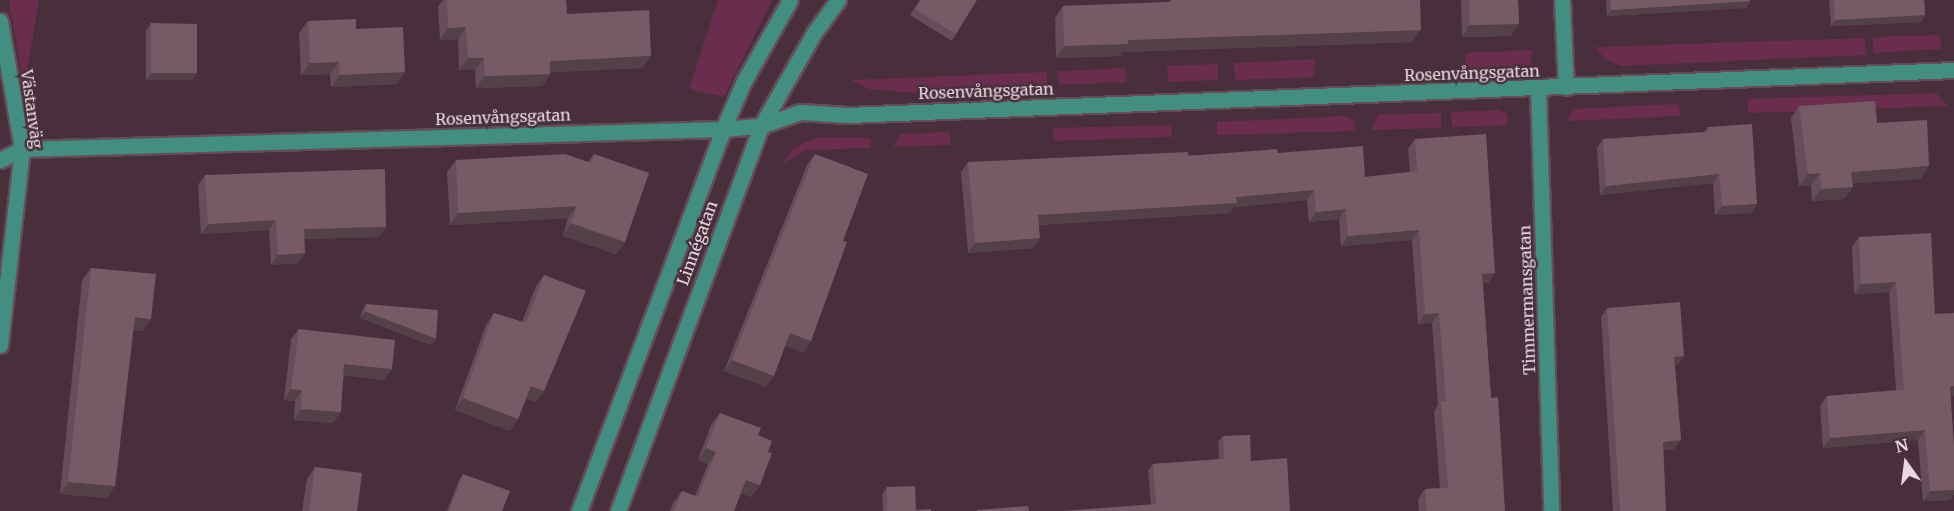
<!DOCTYPE html>
<meta charset="utf-8">
<style>
body{margin:0}
#map{position:relative;width:1954px;height:511px;overflow:hidden;background:#482f3b;font-family:Merriweather,serif}
div>[style]{position:absolute}
.green>*{inset:0;background:#6b2d4e}
.roads{filter:drop-shadow(2px 0 #654d58) drop-shadow(-2px 0 #654d58) drop-shadow(0 2px #654d58) drop-shadow(0 -2px #654d58)}
.minor>*{height:15px;margin:-7.5px;padding:0 7.5px;transform-origin:7.5px;border-radius:7.5px;background:#428f82}
.wall>*{inset:0;background:#654e59}
.shaded-wall>*{inset:0;background:#534048}
.building>*{inset:0;background:#765b67}
span{translate:-50% -50%;white-space:nowrap;text-align:center;line-height:1.15;-webkit-text-stroke:5px #482f3b;paint-order:stroke}
.street-label{font-size:16px;color:#e8d7de}
.north{position:absolute;left:1876px;top:433px;width:60px;height:60px;-webkit-text-stroke:4px #482f3b;paint-order:stroke;rotate:346deg;font-size:16px;font-weight:700;line-height:24px;text-align:center;color:#e8d7de}
.north::after{content:'';display:block;margin:auto;width:21px;height:27px;background:#e8d7de;clip-path:polygon(50% 0,100% 100%,50% 72%,0 100%)}
</style>
<div id="map">
<div class="green">
<i style="clip-path:polygon(9px 0,39px 0,24px 89px)"></i>
<i style="clip-path:polygon(718px 0,772px 0,724px 97px,689px 89px)"></i>
<i style="clip-path:polygon(1940px 35px,1941px 49px,1873px 53px,1873px 37px)"></i>
<i style="clip-path:polygon(1865px 38px,1866px 55px,1621px 66px,1605px 59px,1595px 47px)"></i>
<i style="clip-path:polygon(1532px 50px,1530px 65px,1466px 68px,1465px 53px)"></i>
<i style="clip-path:polygon(1315px 59px,1314px 77px,1236px 80px,1233px 63px)"></i>
<i style="clip-path:polygon(1218px 64px,1218px 80px,1168px 82px,1167px 66px)"></i>
<i style="clip-path:polygon(1125px 68px,1126px 82px,1059px 85px,1058px 71px)"></i>
<i style="clip-path:polygon(1047px 72px,1047px 86px,913px 93px,869px 89px,851px 80px)"></i>
<i style="clip-path:polygon(1936px 93px,1948px 106px,1748px 113px,1748px 99px)"></i>
<i style="clip-path:polygon(1678px 104px,1681px 116px,1567px 121px,1573px 109px)"></i>
<i style="clip-path:polygon(1498px 110px,1508px 114px,1507px 125px,1452px 127px,1451px 112px)"></i>
<i style="clip-path:polygon(1441px 113px,1441px 128px,1372px 130px,1378px 115px)"></i>
<i style="clip-path:polygon(1344px 116px,1354px 121px,1356px 131px,1217px 135px,1217px 122px)"></i>
<i style="clip-path:polygon(1171px 125px,1172px 137px,1054px 141px,1053px 128px)"></i>
<i style="clip-path:polygon(949px 132px,951px 145px,894px 147px,900px 134px)"></i>
<i style="clip-path:polygon(817px 138px,870px 138px,871px 148px,806px 150px,781px 165px,795px 147px)"></i>
</div>
<div class="roads">
<div class="minor">
<i style="left:1562px;top:0;width:87px;rotate:87.4deg"></i>
<i style="left:0;top:21px;width:130px;rotate:80.2deg"></i>
<i style="left:22px;top:149px;width:197px;rotate:96.4deg"></i>
<i style="left:1538px;top:88px;width:423px;rotate:88.2deg"></i>
<i style="left:0;top:160px;width:25px;rotate:-27deg"></i>
<i style="left:22px;top:149px;width:701px;rotate:-1.63deg"></i>
<i style="left:723px;top:129px;width:38px;rotate:-5deg"></i>
<i style="left:761px;top:126px;width:41px;rotate:-19.7deg"></i>
<i style="left:800px;top:112px;width:48px;rotate:3.6deg"></i>
<i style="left:848px;top:115px;width:1107px;rotate:-2.33deg"></i>
<i style="left:579px;top:511px;width:408px;rotate:-69.3deg"></i>
<i style="left:723px;top:129px;width:52px;rotate:-66.4deg"></i>
<i style="left:744px;top:81px;width:93px;rotate:-60.4deg"></i>
<i style="left:618px;top:511px;width:411px;rotate:-69.6deg"></i>
<i style="left:761px;top:126px;width:107px;rotate:-60.3deg"></i>
<i style="left:814px;top:33px;width:41px;rotate:-54deg"></i>
</div>
</div>
<div class="wall">
<i style="clip-path:polygon(443px 0,566px 0,567px 14px,642px 68px,550px 72px,550px 74px,542px 86px,476px 88px,475px 70px,459px 70px,458px 39px,440px 40px,438px 7px)"></i>
<i style="clip-path:polygon(920px 0,956px 34px,952px 41px,910px 15px)"></i>
<i style="clip-path:polygon(1170px 0,1420px 0,1412px 42px,1122px 52px,1120px 56px,1056px 58px,1055px 18px,1063px 6px,1169px 2px)"></i>
<i style="clip-path:polygon(1461px 0,1518px 0,1519px 24px,1510px 36px,1462px 37px)"></i>
<i style="clip-path:polygon(1606px 0,1750px 0,1750px 1px,1746px 8px,1607px 16px)"></i>
<i style="clip-path:polygon(1829px 0,1924px 0,1925px 15px,1921px 22px,1831px 26px)"></i>
<i style="clip-path:polygon(308px 21px,356px 29px,405px 72px,397px 84px,331px 87px,330px 74px,301px 75px,299px 33px)"></i>
<i style="clip-path:polygon(151px 23px,197px 73px,192px 80px,146px 80px,146px 30px)"></i>
<i style="clip-path:polygon(1799px 106px,1877px 123px,1921px 179px,1852px 183px,1853px 187px,1844px 199px,1812px 201px,1811px 185px,1799px 186px,1791px 118px)"></i>
<i style="clip-path:polygon(1708px 127px,1751px 213px,1715px 215px,1713px 183px,1600px 195px,1597px 148px,1603px 139px,1704px 132px)"></i>
<i style="clip-path:polygon(1415px 139px,1495px 273px,1488px 283px,1483px 283px,1491px 398px,1505px 511px,1419px 511px,1418px 499px,1425px 489px,1440px 488px,1434px 411px,1438px 405px,1432px 323px,1418px 324px,1412px 240px,1341px 246px,1339px 219px,1309px 222px,1307px 200px,1234px 207px,1230px 213px,1039px 225px,1033px 248px,968px 253px,961px 172px,968px 162px,1278px 153px,1365px 177px,1410px 172px,1408px 149px)"></i>
<i style="clip-path:polygon(594px 154px,625px 242px,616px 254px,563px 236px,568px 218px,450px 225px,447px 172px,456px 160px,588px 162px)"></i>
<i style="clip-path:polygon(815px 154px,843px 241px,811px 341px,803px 353px,785px 345px,766px 387px,724px 371px,807px 165px)"></i>
<i style="clip-path:polygon(205px 175px,379px 237px,304px 239px,305px 253px,298px 263px,271px 265px,269px 230px,201px 234px,198px 185px)"></i>
<i style="clip-path:polygon(1859px 237px,1935px 314px,1954px 396px,1950px 396px,1954px 447px,1954px 494px,1950px 500px,1923px 501px,1918px 440px,1823px 448px,1820px 406px,1827px 396px,1896px 390px,1889px 292px,1854px 294px,1852px 247px)"></i>
<i style="clip-path:polygon(91px 268px,151px 319px,142px 331px,133px 330px,115px 486px,107px 498px,60px 494px,82px 280px)"></i>
<i style="clip-path:polygon(544px 275px,544px 391px,536px 402px,526px 398px,518px 419px,510px 431px,455px 410px,486px 325px,494px 313px,522px 322px,536px 286px)"></i>
<i style="clip-path:polygon(366px 304px,431px 345px,360px 318px,362px 311px)"></i>
<i style="clip-path:polygon(1607px 308px,1678px 365px,1675px 365px,1681px 440px,1674px 449px,1663px 450px,1666px 511px,1613px 511px,1601px 317px)"></i>
<i style="clip-path:polygon(299px 329px,392px 369px,384px 380px,344px 375px,333px 423px,294px 420px,295px 401px,284px 400px,291px 339px)"></i>
<i style="clip-path:polygon(720px 413px,758px 435px,768px 452px,760px 485px,751px 497px,741px 493px,734px 511px,670px 511px,673px 503px,682px 491px,695px 496px,708px 464px,698px 460px,711px 425px)"></i>
<i style="clip-path:polygon(1223px 436px,1251px 461px,1290px 511px,1151px 504px,1148px 471px,1153px 464px,1219px 459px,1218px 442px)"></i>
<i style="clip-path:polygon(315px 467px,357px 511px,302px 511px,307px 479px)"></i>
<i style="clip-path:polygon(463px 474px,502px 511px,447px 511px,459px 480px)"></i>
<i style="clip-path:polygon(887px 487px,916px 510px,931px 511px,883px 511px,882px 494px)"></i>
</div>
<div class="shaded-wall">
<i style="clip-path:polygon(1750px 1px,1746px 8px,1607px 16px,1611px 10px)"></i>
<i style="clip-path:polygon(1925px 15px,1921px 22px,1831px 26px,1835px 20px)"></i>
<i style="clip-path:polygon(1519px 24px,1510px 36px,1462px 37px,1470px 25px)"></i>
<i style="clip-path:polygon(466px 27px,458px 39px,440px 40px,448px 28px)"></i>
<i style="clip-path:polygon(1421px 30px,1412px 42px,1122px 52px,1120px 56px,1056px 58px,1064px 46px,1128px 40px)"></i>
<i style="clip-path:polygon(651px 56px,642px 68px,541px 73px,550px 61px)"></i>
<i style="clip-path:polygon(468px 58px,484px 58px,475px 70px,459px 70px)"></i>
<i style="clip-path:polygon(339px 62px,330px 74px,301px 75px,310px 63px)"></i>
<i style="clip-path:polygon(405px 72px,397px 84px,331px 87px,340px 75px)"></i>
<i style="clip-path:polygon(151px 73px,197px 73px,192px 80px,146px 80px)"></i>
<i style="clip-path:polygon(550px 74px,542px 86px,476px 88px,485px 76px)"></i>
<i style="clip-path:polygon(1929px 166px,1921px 179px,1843px 184px,1851px 172px)"></i>
<i style="clip-path:polygon(1820px 173px,1811px 185px,1799px 186px,1808px 174px)"></i>
<i style="clip-path:polygon(1719px 174px,1713px 183px,1600px 195px,1606px 186px)"></i>
<i style="clip-path:polygon(1853px 187px,1844px 199px,1812px 201px,1821px 189px)"></i>
<i style="clip-path:polygon(1314px 190px,1307px 200px,1234px 207px,1230px 213px,1032px 225px,1038px 215px)"></i>
<i style="clip-path:polygon(1757px 204px,1751px 213px,1715px 215px,1722px 206px)"></i>
<i style="clip-path:polygon(577px 206px,568px 218px,450px 225px,458px 213px)"></i>
<i style="clip-path:polygon(1346px 209px,1339px 219px,1309px 222px,1316px 212px)"></i>
<i style="clip-path:polygon(276px 220px,269px 230px,201px 234px,208px 224px)"></i>
<i style="clip-path:polygon(571px 223px,625px 242px,616px 254px,563px 236px)"></i>
<i style="clip-path:polygon(386px 227px,379px 237px,297px 239px,304px 229px)"></i>
<i style="clip-path:polygon(1419px 230px,1412px 240px,1341px 246px,1348px 236px)"></i>
<i style="clip-path:polygon(1040px 238px,1033px 248px,968px 253px,975px 243px)"></i>
<i style="clip-path:polygon(305px 253px,298px 263px,271px 265px,278px 255px)"></i>
<i style="clip-path:polygon(1495px 273px,1488px 283px,1475px 284px,1482px 274px)"></i>
<i style="clip-path:polygon(1896px 282px,1889px 292px,1854px 294px,1861px 284px)"></i>
<i style="clip-path:polygon(365px 311px,436px 339px,431px 345px,360px 318px)"></i>
<i style="clip-path:polygon(1439px 313px,1432px 323px,1418px 324px,1425px 314px)"></i>
<i style="clip-path:polygon(135px 317px,151px 319px,142px 331px,126px 329px)"></i>
<i style="clip-path:polygon(790px 333px,811px 341px,803px 353px,782px 344px)"></i>
<i style="clip-path:polygon(1684px 356px,1678px 365px,1668px 366px,1674px 357px)"></i>
<i style="clip-path:polygon(732px 360px,774px 376px,766px 387px,724px 371px)"></i>
<i style="clip-path:polygon(344px 364px,392px 369px,384px 380px,337px 374px)"></i>
<i style="clip-path:polygon(531px 386px,544px 391px,536px 402px,522px 397px)"></i>
<i style="clip-path:polygon(1954px 386px,1954px 396px,1943px 397px,1950px 387px)"></i>
<i style="clip-path:polygon(291px 389px,302px 390px,295px 401px,284px 400px)"></i>
<i style="clip-path:polygon(463px 398px,518px 419px,510px 431px,455px 410px)"></i>
<i style="clip-path:polygon(301px 409px,341px 412px,333px 423px,294px 420px)"></i>
<i style="clip-path:polygon(1925px 430px,1918px 440px,1823px 448px,1830px 438px)"></i>
<i style="clip-path:polygon(1681px 440px,1674px 449px,1657px 450px,1663px 442px)"></i>
<i style="clip-path:polygon(706px 448px,716px 452px,708px 464px,698px 460px)"></i>
<i style="clip-path:polygon(746px 480px,760px 485px,751px 497px,738px 492px)"></i>
<i style="clip-path:polygon(68px 482px,115px 486px,107px 498px,60px 494px)"></i>
<i style="clip-path:polygon(1954px 490px,1954px 494px,1950px 500px,1923px 501px,1930px 491px)"></i>
</div>
<div class="building">
<i style="clip-path:polygon(447px 0,566px 0,567px 14px,649px 10px,651px 56px,550px 61px,550px 74px,485px 76px,484px 58px,468px 58px,466px 27px,448px 28px)"></i>
<i style="clip-path:polygon(921px 0,977px 0,956px 34px,915px 9px)"></i>
<i style="clip-path:polygon(1172px 0,1420px 0,1421px 30px,1128px 40px,1128px 44px,1064px 46px,1063px 6px,1172px 2px)"></i>
<i style="clip-path:polygon(1469px 0,1518px 0,1519px 24px,1470px 25px)"></i>
<i style="clip-path:polygon(1611px 0,1750px 0,1750px 1px,1611px 10px)"></i>
<i style="clip-path:polygon(1834px 0,1924px 0,1925px 15px,1835px 20px)"></i>
<i style="clip-path:polygon(356px 19px,356px 29px,403px 27px,405px 72px,340px 75px,339px 62px,310px 63px,308px 21px)"></i>
<i style="clip-path:polygon(151px 23px,197px 24px,197px 73px,151px 73px)"></i>
<i style="clip-path:polygon(1875px 101px,1877px 123px,1927px 120px,1929px 166px,1851px 172px,1853px 187px,1821px 189px,1820px 173px,1808px 174px,1799px 106px)"></i>
<i style="clip-path:polygon(1752px 124px,1757px 204px,1722px 206px,1719px 174px,1606px 186px,1603px 139px,1708px 132px,1708px 127px)"></i>
<i style="clip-path:polygon(1486px 134px,1495px 273px,1482px 274px,1491px 398px,1498px 397px,1505px 511px,1427px 511px,1425px 489px,1448px 488px,1441px 401px,1446px 401px,1439px 313px,1425px 314px,1419px 230px,1348px 236px,1346px 209px,1316px 212px,1314px 190px,1236px 197px,1237px 203px,1038px 215px,1040px 238px,975px 243px,968px 162px,1188px 152px,1188px 156px,1277px 149px,1278px 153px,1363px 146px,1365px 177px,1417px 171px,1415px 139px)"></i>
<i style="clip-path:polygon(565px 154px,591px 163px,594px 154px,649px 173px,625px 242px,571px 223px,577px 206px,458px 213px,456px 160px)"></i>
<i style="clip-path:polygon(815px 154px,868px 174px,843px 241px,847px 242px,811px 341px,790px 333px,774px 376px,732px 360px)"></i>
<i style="clip-path:polygon(385px 169px,386px 227px,304px 229px,305px 253px,278px 255px,276px 220px,208px 224px,205px 175px)"></i>
<i style="clip-path:polygon(1931px 233px,1935px 314px,1954px 313px,1954px 386px,1950px 387px,1954px 447px,1954px 490px,1930px 491px,1925px 430px,1830px 438px,1827px 396px,1904px 390px,1896px 282px,1861px 284px,1859px 237px)"></i>
<i style="clip-path:polygon(91px 268px,156px 274px,151px 319px,135px 317px,115px 486px,68px 482px)"></i>
<i style="clip-path:polygon(544px 275px,586px 291px,544px 391px,531px 386px,518px 419px,463px 398px,494px 313px,526px 323px)"></i>
<i style="clip-path:polygon(1680px 302px,1684px 356px,1674px 357px,1681px 440px,1663px 442px,1666px 511px,1620px 511px,1607px 308px)"></i>
<i style="clip-path:polygon(366px 304px,438px 310px,436px 339px,365px 311px)"></i>
<i style="clip-path:polygon(299px 329px,395px 340px,392px 369px,344px 364px,341px 412px,301px 409px,302px 390px,291px 389px)"></i>
<i style="clip-path:polygon(720px 413px,761px 428px,758px 435px,772px 441px,768px 452px,772px 453px,760px 485px,746px 480px,734px 511px,674px 511px,682px 491px,698px 497px,716px 452px,706px 448px)"></i>
<i style="clip-path:polygon(1250px 435px,1251px 461px,1287px 458px,1290px 511px,1062px 511px,1156px 504px,1153px 464px,1224px 459px,1223px 436px)"></i>
<i style="clip-path:polygon(315px 467px,362px 473px,357px 511px,309px 511px)"></i>
<i style="clip-path:polygon(463px 474px,510px 491px,502px 511px,449px 511px)"></i>
<i style="clip-path:polygon(915px 486px,916px 510px,931px 509px,931px 511px,887px 511px,887px 487px)"></i>
<i style="clip-path:polygon(1028px 506px,1029px 511px,977px 511px,977px 510px)"></i>
</div>
<div class="street-label">
<span style="left:1472px;top:73px;rotate:-2deg">Rosenvångsgatan</span>
<span style="left:986px;top:91px;rotate:-2deg">Rosenvångsgatan</span>
<span style="left:32px;top:109px;rotate:82deg">Västanväg</span>
<span style="left:503px;top:117px;rotate:-2deg">Rosenvångsgatan</span>
<span style="left:697px;top:243px;rotate:-70deg">Linnégatan</span>
<span style="left:1527px;top:300px;rotate:-92deg">Timmermansgatan</span>
</div>
<div class="north">N</div>
</div>
